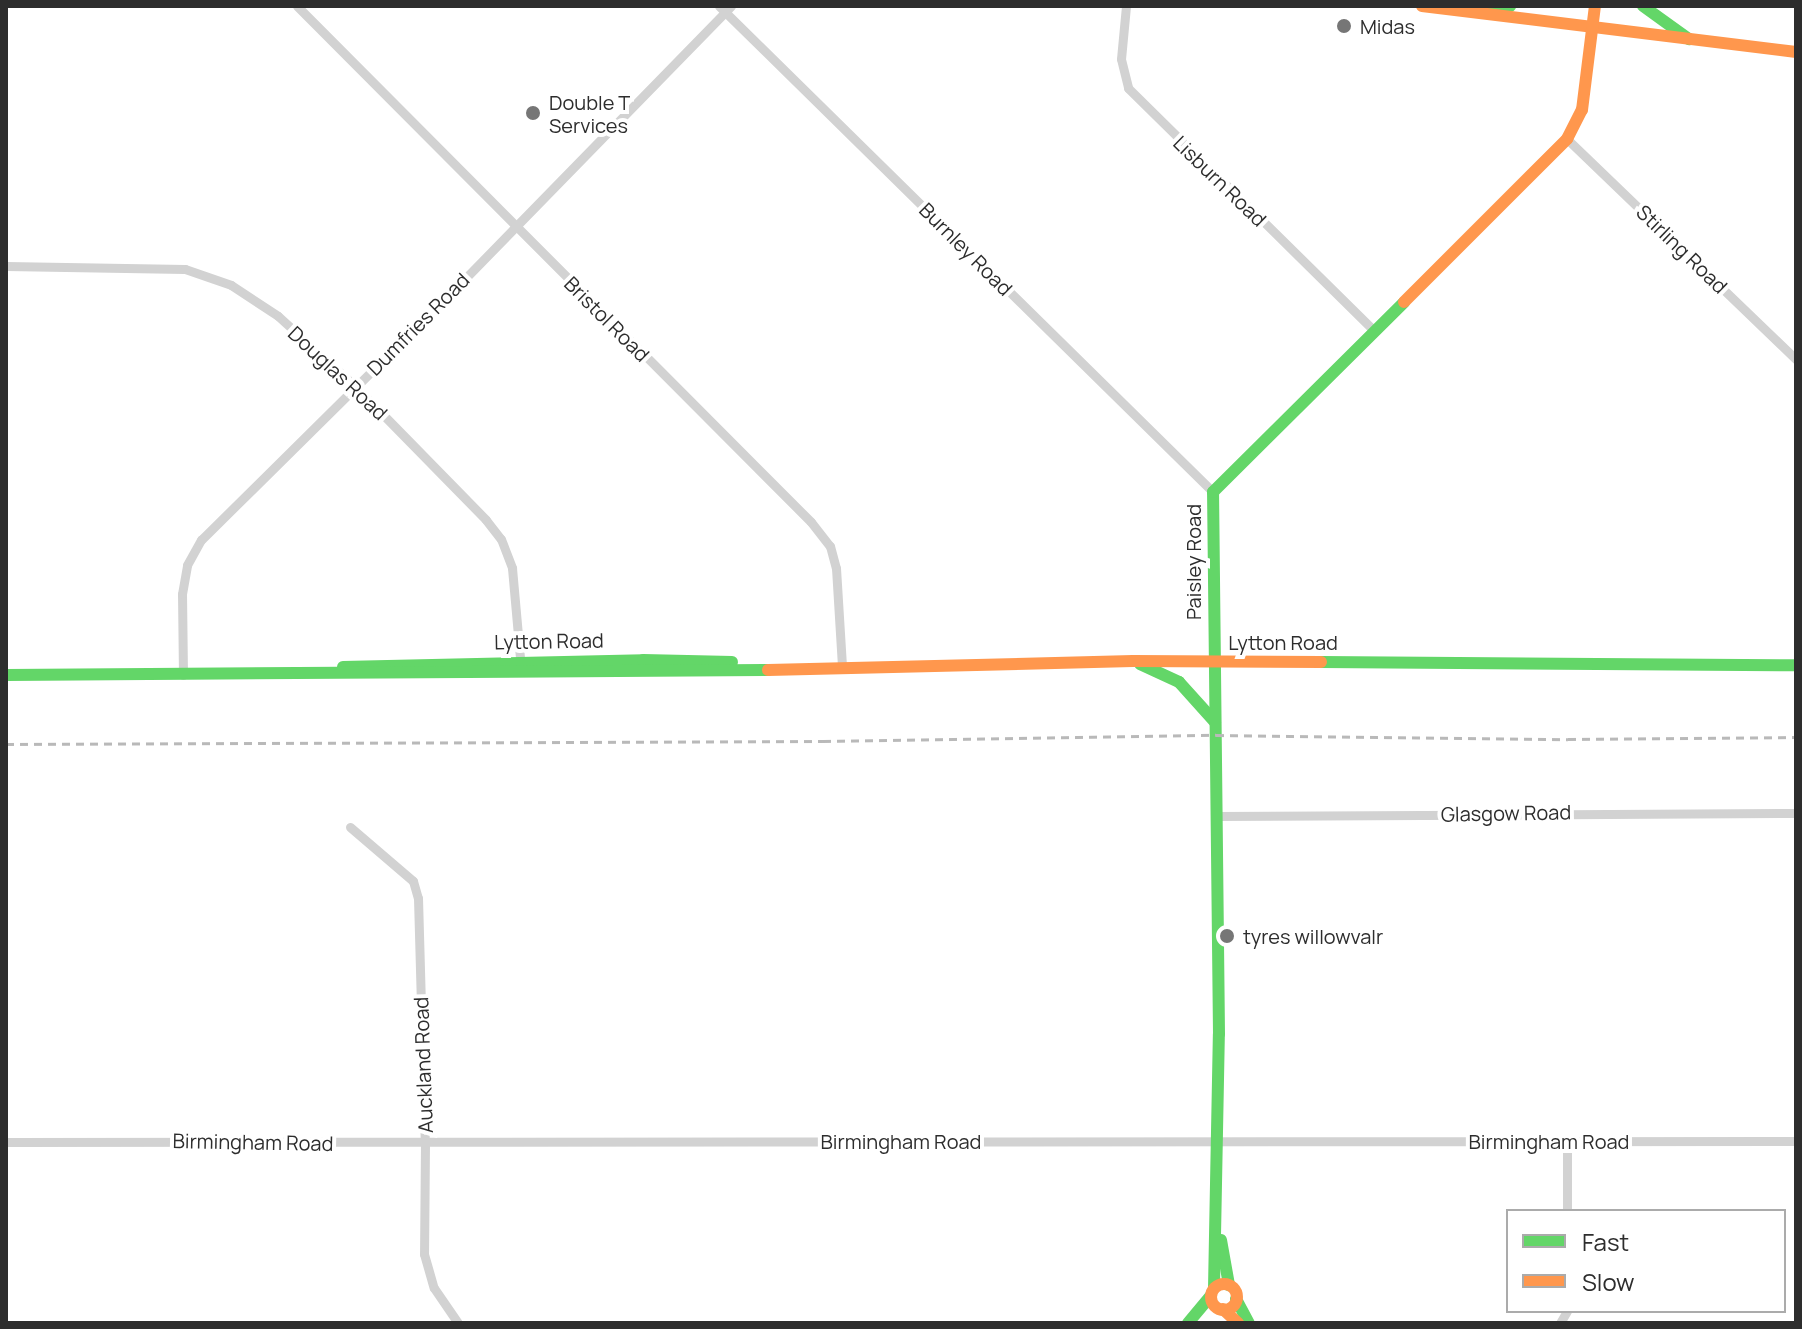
<!DOCTYPE html>
<style>
body{margin:0}
#map{position:relative;width:1802px;height:1329px;overflow:hidden;background:#fff;font-family:Manrope,sans-serif}
div>[style]{position:absolute}
.street>*{height:9px;margin:-4.5px;padding:0 4.5px;transform-origin:4.5px;border-radius:4.5px;background:#d2d2d2}
.fast>*{height:12px;margin:-6px;padding:0 6px;transform-origin:6px;border-radius:6px;background:#63d668}
.slow>*{height:12px;margin:-6px;padding:0 6px;transform-origin:6px;border-radius:6px;background:#ff974d}
.slow>.ring{margin:-6px;padding:0;box-sizing:content-box;background:none;border:12px solid #ff974d;border-radius:50%}
.rail>*{height:3px;margin-top:-1.5px;transform-origin:0;background:repeating-linear-gradient(90deg,#b9b9b9 0 8px,transparent 0 14px)}
.dots>*{width:22px;height:22px;translate:-50% -50%;box-sizing:border-box;border:4px solid #fff;border-radius:50%}
span{translate:-50% -50%;white-space:nowrap;text-align:center;line-height:1.15;-webkit-text-stroke:8px #fff;paint-order:stroke}
.poi-label{font-size:20px;color:#2d2d2d}
.left{translate:0 -50%;text-align:left}
.street-label{font-size:20px;color:#2d2d2d}
.frame{position:absolute;inset:0;border:8px solid #2d2d2d;pointer-events:none}
.legend{position:absolute;left:1506px;top:1209px;width:280px;height:104px;box-sizing:border-box;background:#fff;border:2px solid #ababab;margin:0;padding:10px 14px;list-style:none;font-size:24px;color:#2d2d2d}
.legend li{display:flex;align-items:center;gap:16px;height:40px}
.legend b{width:40px;border:2px solid #ababab}
</style>
<div id="map">
<div class="street">
<i style="left:297px;top:6px;width:728px;rotate:45.11deg"></i>
<i style="left:811px;top:522px;width:31px;rotate:52deg"></i>
<i style="left:830px;top:546px;width:23px;rotate:75deg"></i>
<i style="left:836px;top:568px;width:99px;rotate:86.5deg"></i>
<i style="left:719px;top:6px;width:693px;rotate:44.53deg"></i>
<i style="left:1126px;top:6px;width:53px;rotate:95.4deg"></i>
<i style="left:1121px;top:59px;width:30px;rotate:76deg"></i>
<i style="left:1128px;top:88px;width:346px;rotate:44.6deg"></i>
<i style="left:1567px;top:139px;width:318px;rotate:43.9deg"></i>
<i style="left:6px;top:266px;width:179px;rotate:1deg"></i>
<i style="left:185px;top:269px;width:49px;rotate:19.2deg"></i>
<i style="left:231px;top:285px;width:56px;rotate:33.4deg"></i>
<i style="left:278px;top:316px;width:104px;rotate:42.3deg"></i>
<i style="left:355px;top:386px;width:187px;rotate:45.6deg"></i>
<i style="left:486px;top:520px;width:24px;rotate:52deg"></i>
<i style="left:501px;top:539px;width:31px;rotate:69deg"></i>
<i style="left:512px;top:568px;width:101px;rotate:84.9deg"></i>
<i style="left:183px;top:675px;width:81px;rotate:-90.7deg"></i>
<i style="left:182px;top:594px;width:29px;rotate:-80deg"></i>
<i style="left:187px;top:565px;width:29px;rotate:-61deg"></i>
<i style="left:201px;top:540px;width:349px;rotate:-44.7deg"></i>
<i style="left:449px;top:295px;width:404px;rotate:-45.7deg"></i>
<i style="left:1216px;top:816px;width:580px;rotate:-0.3deg"></i>
<i style="left:350px;top:827px;width:83px;rotate:40.6deg"></i>
<i style="left:413px;top:881px;width:18px;rotate:74deg"></i>
<i style="left:418px;top:898px;width:246px;rotate:88.4deg"></i>
<i style="left:425px;top:1144px;width:110px;rotate:90.5deg"></i>
<i style="left:424px;top:1254px;width:35px;rotate:74deg"></i>
<i style="left:434px;top:1288px;width:42px;rotate:55.6deg"></i>
<i style="left:1567px;top:1141px;width:70px;rotate:90deg"></i>
<i style="left:6px;top:1142px;width:1790px;rotate:-0.03deg"></i>
<i style="left:1560px;top:1323px;width:14px;rotate:-60deg"></i>
</div>
<div class="fast">
<i style="left:1643px;top:6px;width:57px;rotate:35.7deg"></i>
<i style="left:1486px;top:12px;width:25px;rotate:-14deg"></i>
<i style="left:1321px;top:662px;width:475px;rotate:0.4deg"></i>
<i style="left:1140px;top:664px;width:43px;rotate:24.8deg"></i>
<i style="left:1179px;top:682px;width:54px;rotate:48deg"></i>
<i style="left:343px;top:667px;width:300px;rotate:-1.3deg"></i>
<i style="left:643px;top:660px;width:89px;rotate:1.3deg"></i>
<i style="left:6px;top:675px;width:762px;rotate:-0.38deg"></i>
<i style="left:1221px;top:1240px;width:46px;rotate:79.9deg"></i>
<i style="left:1214px;top:1288px;width:254px;rotate:-88.9deg"></i>
<i style="left:1219px;top:1034px;width:542px;rotate:-90.63deg"></i>
<i style="left:1213px;top:492px;width:269px;rotate:-44.8deg"></i>
<i style="left:1236px;top:1299px;width:27px;rotate:62deg"></i>
<i style="left:1188px;top:1323px;width:35px;rotate:-50deg"></i>
</div>
<div class="slow">
<i style="left:1422px;top:6px;width:377px;rotate:7deg"></i>
<i style="left:1404px;top:302px;width:231px;rotate:-45deg"></i>
<i style="left:1567px;top:139px;width:33px;rotate:-63deg"></i>
<i style="left:1582px;top:110px;width:105px;rotate:-82.9deg"></i>
<i style="left:768px;top:670px;width:365px;rotate:-1.4deg"></i>
<i style="left:1133px;top:661px;width:188px;rotate:0.3deg"></i>
<i class="ring" style="left:1211px;top:1284px;width:14px;height:14px"></i>
<i style="left:1223px;top:1309px;width:21px;rotate:43deg"></i>
</div>
<div class="rail">
<i style="left:6px;top:744px;width:817px;rotate:-0.21deg"></i>
<i style="left:823px;top:741px;width:393px;rotate:-0.9deg"></i>
<i style="left:1216px;top:735px;width:352px;rotate:0.7deg"></i>
<i style="left:1568px;top:739px;width:228px;rotate:-0.5deg"></i>
</div>
<div class="dots">
<i style="left:1344px;top:26px;background:#767676"></i>
<i style="left:533px;top:113px;background:#767676"></i>
<i style="left:1227px;top:936px;background:#767676"></i>
</div>
<div class="poi-label">
<span class="left" style="left:1360px;top:26px">Midas</span>
<span class="left" style="left:549px;top:114px">Double T<br>Services</span>
<span class="left" style="left:1243px;top:936px">tyres willowvalr</span>
</div>
<div class="street-label">
<span style="left:1220px;top:181px;rotate:44deg">Lisburn Road</span>
<span style="left:966px;top:249px;rotate:45deg">Burnley Road</span>
<span style="left:1682px;top:249px;rotate:44deg">Stirling Road</span>
<span style="left:607px;top:319px;rotate:45deg">Bristol Road</span>
<span style="left:418px;top:324px;rotate:-45deg">Dumfries Road</span>
<span style="left:338px;top:373px;rotate:43deg">Douglas Road</span>
<span style="left:1193px;top:562px;rotate:-90deg">Paisley Road</span>
<span style="left:549px;top:641px;rotate:-1deg">Lytton Road</span>
<span style="left:1283px;top:642px">Lytton Road</span>
<span style="left:1506px;top:813px;rotate:-1deg">Glasgow Road</span>
<span style="left:423px;top:1065px;rotate:-92deg">Auckland Road</span>
<span style="left:901px;top:1141px">Birmingham Road</span>
<span style="left:1549px;top:1141px">Birmingham Road</span>
<span style="left:253px;top:1142px;rotate:1deg">Birmingham Road</span>
</div>
<div class="frame"></div>
<ul class="legend">
<li><b style="height:10px;background:#63d668"></b>Fast</li>
<li><b style="height:10px;background:#ff974d"></b>Slow</li>
</ul>
</div>
